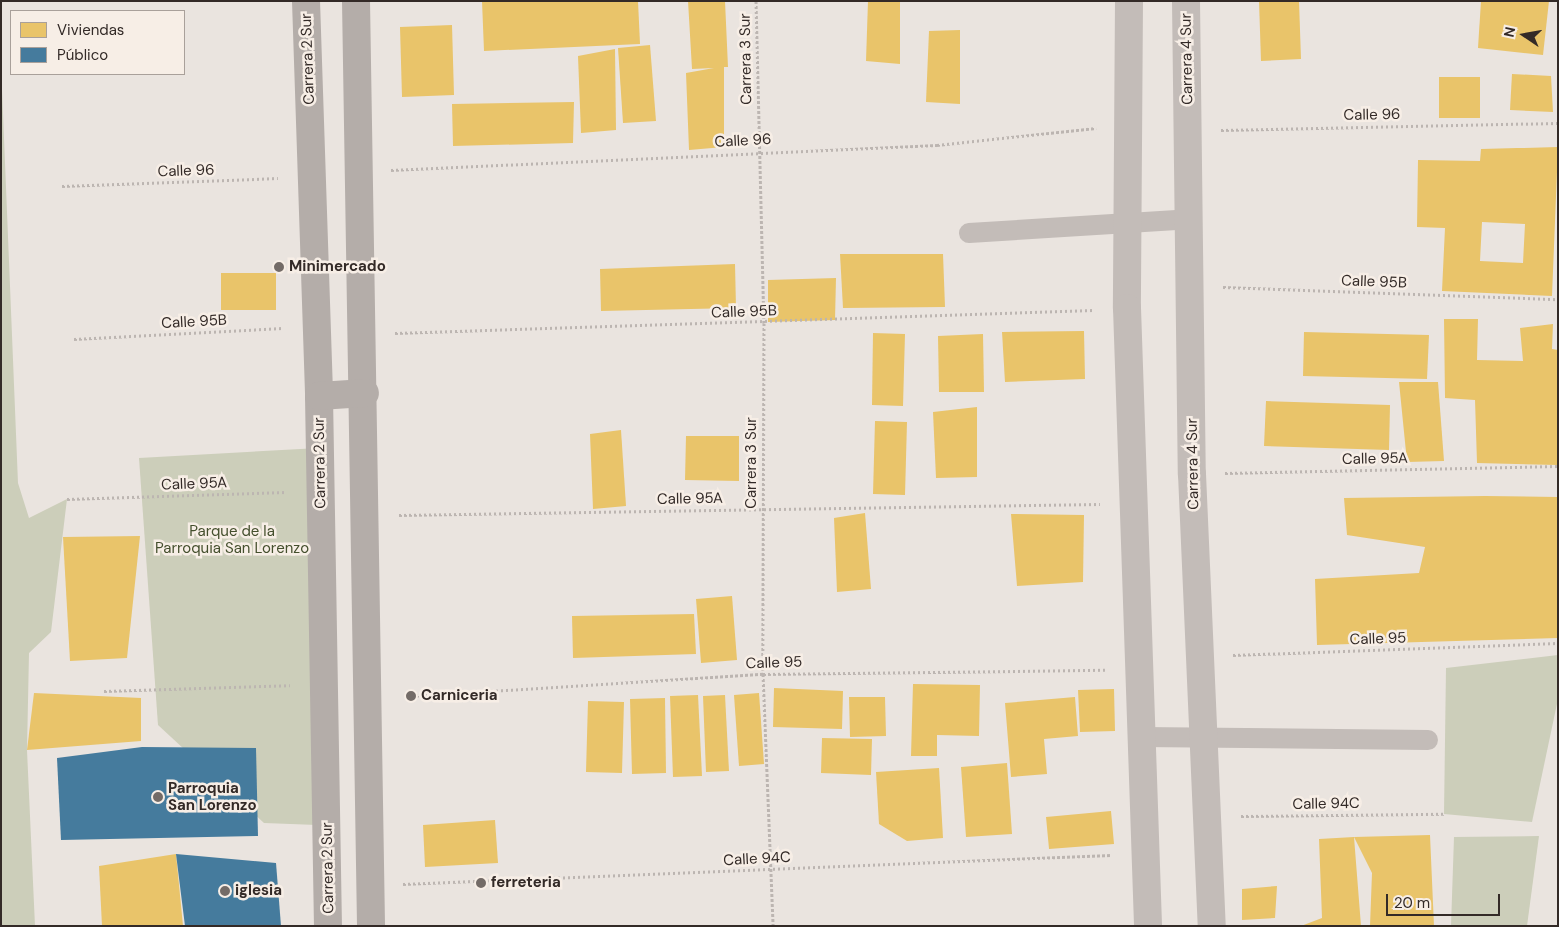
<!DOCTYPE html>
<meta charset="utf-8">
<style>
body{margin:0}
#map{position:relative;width:1559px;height:927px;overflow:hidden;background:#eae4df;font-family:"DM Sans",sans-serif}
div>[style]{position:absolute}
.green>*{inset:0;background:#ccceba}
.homes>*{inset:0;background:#e9c46a}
.public>*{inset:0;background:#457b9d}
.path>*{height:3px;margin-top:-1.5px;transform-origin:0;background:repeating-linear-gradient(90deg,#bcb5b1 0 2.5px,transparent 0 5px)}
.lane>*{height:20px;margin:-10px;padding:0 10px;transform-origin:10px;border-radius:10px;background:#c3bcb8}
.street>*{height:28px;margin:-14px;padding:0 14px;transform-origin:14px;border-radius:14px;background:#c3bcb8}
.secondary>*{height:28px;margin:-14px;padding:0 14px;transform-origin:14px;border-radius:14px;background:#b4ada9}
.dots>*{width:14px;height:14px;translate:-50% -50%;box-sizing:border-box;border:2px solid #f7eee6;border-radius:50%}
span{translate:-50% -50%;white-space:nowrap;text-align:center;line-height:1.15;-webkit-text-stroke:5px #f7eee6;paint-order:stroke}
.street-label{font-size:15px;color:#332a27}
.poi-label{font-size:15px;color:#332a27;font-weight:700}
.left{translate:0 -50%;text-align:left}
.park-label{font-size:15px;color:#444f2d}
.frame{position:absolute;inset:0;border:2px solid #332a27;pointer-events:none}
.legend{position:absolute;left:10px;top:10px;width:175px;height:65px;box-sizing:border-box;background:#f7eee6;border:1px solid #a9a09a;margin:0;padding:6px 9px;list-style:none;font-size:15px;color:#332a27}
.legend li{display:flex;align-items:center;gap:10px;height:25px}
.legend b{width:25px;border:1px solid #a9a09a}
.north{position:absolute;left:1499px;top:10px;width:50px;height:50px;-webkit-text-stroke:4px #f7eee6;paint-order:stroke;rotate:282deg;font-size:14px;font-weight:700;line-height:20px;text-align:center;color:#332a27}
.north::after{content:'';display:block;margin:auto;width:18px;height:22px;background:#332a27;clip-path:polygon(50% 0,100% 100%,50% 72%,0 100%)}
.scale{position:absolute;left:1386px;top:894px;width:114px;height:22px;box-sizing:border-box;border:2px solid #332a27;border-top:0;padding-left:6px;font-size:15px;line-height:18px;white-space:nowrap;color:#332a27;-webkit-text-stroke:4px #f7eee6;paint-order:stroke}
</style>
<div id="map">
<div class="green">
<i style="clip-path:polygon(1px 64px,18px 483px,29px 518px,67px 499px,51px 632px,29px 653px,27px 750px,35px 926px,1px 926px)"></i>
<i style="clip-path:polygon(319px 448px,317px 825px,264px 823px,158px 725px,139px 458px)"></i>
<i style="clip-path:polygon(1558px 655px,1558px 699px,1532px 822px,1444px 814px,1446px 668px)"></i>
<i style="clip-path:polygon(1539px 836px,1527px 926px,1451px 926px,1454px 837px)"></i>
</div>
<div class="homes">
<i style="clip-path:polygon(482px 1px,638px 1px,640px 44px,484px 51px)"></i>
<i style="clip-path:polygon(688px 1px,725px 1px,728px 67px,724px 67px,724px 147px,689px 150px,686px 73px,714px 68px,692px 69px)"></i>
<i style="clip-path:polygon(868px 1px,900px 1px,900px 64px,866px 61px)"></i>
<i style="clip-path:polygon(1259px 1px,1299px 1px,1301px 59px,1261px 61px)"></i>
<i style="clip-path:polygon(1481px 1px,1549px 1px,1543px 55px,1478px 48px)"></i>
<i style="clip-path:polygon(452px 25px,454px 95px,402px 97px,400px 27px)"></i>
<i style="clip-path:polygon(960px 30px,960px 104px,926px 102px,929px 31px)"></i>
<i style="clip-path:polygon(650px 45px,656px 121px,623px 123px,618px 48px)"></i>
<i style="clip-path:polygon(615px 49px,616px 130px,581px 133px,578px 56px)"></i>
<i style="clip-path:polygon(1512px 74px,1551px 76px,1553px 112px,1510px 110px)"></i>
<i style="clip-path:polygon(1439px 77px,1480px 77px,1480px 118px,1439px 118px)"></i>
<i style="clip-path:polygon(574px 102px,573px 143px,453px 146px,452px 104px)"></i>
<i style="clip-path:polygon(evenodd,1558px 147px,1552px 296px,1442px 291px,1445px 228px,1417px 227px,1418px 160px,1480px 161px,1481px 149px,1558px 147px,1482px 222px,1525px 224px,1523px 263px,1480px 261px,1482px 222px)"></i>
<i style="clip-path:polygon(840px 254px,943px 254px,945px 307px,843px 308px)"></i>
<i style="clip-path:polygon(735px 264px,736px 308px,601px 311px,600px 269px)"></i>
<i style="clip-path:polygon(221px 273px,276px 273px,276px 310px,221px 310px)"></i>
<i style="clip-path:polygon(836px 278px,835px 320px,768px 322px,768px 280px)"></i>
<i style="clip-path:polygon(1444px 319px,1478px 319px,1477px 360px,1523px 361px,1520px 328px,1553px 324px,1552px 349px,1558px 350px,1558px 465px,1477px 463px,1475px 400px,1445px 398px)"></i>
<i style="clip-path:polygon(1084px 331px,1085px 379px,1005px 382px,1002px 332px)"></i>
<i style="clip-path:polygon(1304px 332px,1429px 335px,1427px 379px,1303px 376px)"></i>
<i style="clip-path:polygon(873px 333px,905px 334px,903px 406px,872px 405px)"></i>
<i style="clip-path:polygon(983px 334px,984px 392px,939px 392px,938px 336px)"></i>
<i style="clip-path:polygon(1399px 382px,1438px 382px,1444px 461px,1407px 462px)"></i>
<i style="clip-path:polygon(1266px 401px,1390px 405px,1389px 450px,1264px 446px)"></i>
<i style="clip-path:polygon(977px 407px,977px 477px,936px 478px,933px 412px)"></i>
<i style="clip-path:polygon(875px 421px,907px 422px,905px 495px,873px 494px)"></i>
<i style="clip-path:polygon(621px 430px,626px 506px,593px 509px,590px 434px)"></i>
<i style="clip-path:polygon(686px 436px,739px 436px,739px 481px,685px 480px)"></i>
<i style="clip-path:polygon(1485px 496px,1558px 497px,1558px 638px,1317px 645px,1315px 579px,1419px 573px,1425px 547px,1347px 535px,1344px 498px)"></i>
<i style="clip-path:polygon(865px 513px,871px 589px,837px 592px,834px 518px)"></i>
<i style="clip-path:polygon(1011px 514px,1084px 515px,1083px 582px,1017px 586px)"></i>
<i style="clip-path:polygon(140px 536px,127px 658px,70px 661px,63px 537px)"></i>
<i style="clip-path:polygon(732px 596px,737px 660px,701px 663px,696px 599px)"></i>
<i style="clip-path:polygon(694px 614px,696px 654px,573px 658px,572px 616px)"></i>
<i style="clip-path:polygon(913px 684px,980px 685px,979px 736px,937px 735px,937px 756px,911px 756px)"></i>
<i style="clip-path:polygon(774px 688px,843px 691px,842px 729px,773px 727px)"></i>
<i style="clip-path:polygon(1114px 689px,1115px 731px,1080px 732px,1078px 690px)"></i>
<i style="clip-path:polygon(34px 693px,141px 698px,141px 741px,27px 750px)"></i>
<i style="clip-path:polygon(759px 693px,764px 764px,739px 766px,734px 695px)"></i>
<i style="clip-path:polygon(698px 695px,702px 776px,673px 777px,670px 696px)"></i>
<i style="clip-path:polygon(725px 695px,729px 771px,706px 772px,703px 696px)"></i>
<i style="clip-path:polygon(849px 697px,885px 697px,886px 736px,850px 737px)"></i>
<i style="clip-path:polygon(1075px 697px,1078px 736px,1044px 739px,1047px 774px,1011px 777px,1005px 703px)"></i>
<i style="clip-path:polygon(665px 698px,666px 773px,632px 774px,630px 699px)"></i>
<i style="clip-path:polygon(588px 701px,624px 702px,622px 773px,586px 772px)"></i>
<i style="clip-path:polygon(822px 738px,872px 739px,871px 775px,821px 773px)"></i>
<i style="clip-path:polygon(1007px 763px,1012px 834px,966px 837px,961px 767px)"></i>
<i style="clip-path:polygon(939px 768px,943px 838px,907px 841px,879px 824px,876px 772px)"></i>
<i style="clip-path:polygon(1111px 811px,1114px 844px,1049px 849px,1046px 817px)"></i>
<i style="clip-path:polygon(495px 820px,498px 863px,425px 867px,423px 825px)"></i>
<i style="clip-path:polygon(1430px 835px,1434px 926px,1370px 926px,1372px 873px,1354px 837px)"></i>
<i style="clip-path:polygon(1354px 837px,1361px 926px,1301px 926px,1322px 918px,1319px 839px)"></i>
<i style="clip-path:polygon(176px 854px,183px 926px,102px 926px,99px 866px)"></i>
<i style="clip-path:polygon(1277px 886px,1275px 918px,1242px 920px,1242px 889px)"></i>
</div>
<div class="public">
<i style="clip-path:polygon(142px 747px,256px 748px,258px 836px,61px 840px,57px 758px)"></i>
<i style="clip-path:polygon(176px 854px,276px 863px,281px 926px,185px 926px)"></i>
</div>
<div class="path">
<i style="left:756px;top:1px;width:322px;rotate:88.6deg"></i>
<i style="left:764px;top:323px;width:351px;rotate:90.2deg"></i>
<i style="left:763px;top:674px;width:252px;rotate:87.7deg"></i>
<i style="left:1221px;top:130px;width:337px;rotate:-1.2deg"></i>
<i style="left:391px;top:170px;width:547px;rotate:-2.62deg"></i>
<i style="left:937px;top:145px;width:160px;rotate:-6.1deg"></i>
<i style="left:62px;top:186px;width:216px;rotate:-2.1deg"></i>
<i style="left:1223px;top:287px;width:335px;rotate:2.1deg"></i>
<i style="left:395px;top:333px;width:699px;rotate:-1.88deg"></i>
<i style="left:74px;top:339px;width:209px;rotate:-3deg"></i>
<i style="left:1225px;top:473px;width:333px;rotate:-1.2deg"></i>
<i style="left:67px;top:499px;width:220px;rotate:-1.8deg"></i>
<i style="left:399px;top:515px;width:701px;rotate:-0.9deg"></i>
<i style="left:1233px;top:655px;width:325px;rotate:-2.1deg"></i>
<i style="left:104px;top:691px;width:186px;rotate:-1.8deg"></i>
<i style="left:411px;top:696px;width:353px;rotate:-3.6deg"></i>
<i style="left:763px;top:674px;width:342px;rotate:-0.7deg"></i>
<i style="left:1241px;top:816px;width:203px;rotate:-0.6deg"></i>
<i style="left:403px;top:884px;width:709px;rotate:-2.35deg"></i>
</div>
<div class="lane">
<i style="left:969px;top:233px;width:220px;rotate:-3.6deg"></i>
<i style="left:1141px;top:737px;width:287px;rotate:0.6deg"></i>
</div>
<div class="street">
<i style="left:1129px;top:1px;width:307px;rotate:90.4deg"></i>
<i style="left:1127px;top:308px;width:618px;rotate:88.05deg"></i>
<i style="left:1186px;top:1px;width:473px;rotate:89.3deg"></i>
<i style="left:1192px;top:474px;width:452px;rotate:87.5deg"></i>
</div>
<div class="secondary">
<i style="left:306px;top:1px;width:395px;rotate:88.1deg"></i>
<i style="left:319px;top:396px;width:530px;rotate:89.03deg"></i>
<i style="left:356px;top:1px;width:925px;rotate:89.07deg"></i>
<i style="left:319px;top:396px;width:46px;rotate:-3.7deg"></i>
</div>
<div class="dots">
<i style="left:279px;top:267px;background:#736b67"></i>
<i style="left:411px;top:696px;background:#736b67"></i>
<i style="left:158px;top:797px;background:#736b67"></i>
<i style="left:481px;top:883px;background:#736b67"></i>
<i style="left:225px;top:891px;background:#736b67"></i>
</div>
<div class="street-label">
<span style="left:308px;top:59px;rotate:-92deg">Carrera 2 Sur</span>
<span style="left:746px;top:59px;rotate:-91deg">Carrera 3 Sur</span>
<span style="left:1187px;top:59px;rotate:-91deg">Carrera 4 Sur</span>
<span style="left:1372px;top:115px;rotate:-1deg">Calle 96</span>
<span style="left:743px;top:141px;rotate:-3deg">Calle 96</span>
<span style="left:186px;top:171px;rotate:-2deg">Calle 96</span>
<span style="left:1374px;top:282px;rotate:2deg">Calle 95B</span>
<span style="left:744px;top:312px;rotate:-2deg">Calle 95B</span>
<span style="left:194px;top:322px;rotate:-3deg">Calle 95B</span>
<span style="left:1375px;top:459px;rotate:-1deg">Calle 95A</span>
<span style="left:320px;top:463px;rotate:-91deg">Carrera 2 Sur</span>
<span style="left:752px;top:463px;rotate:-90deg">Carrera 3 Sur</span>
<span style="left:1193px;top:464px;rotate:-91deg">Carrera 4 Sur</span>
<span style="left:194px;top:484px;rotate:-2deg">Calle 95A</span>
<span style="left:690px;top:499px;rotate:-1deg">Calle 95A</span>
<span style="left:1378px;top:639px;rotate:-2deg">Calle 95</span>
<span style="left:774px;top:663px;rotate:-2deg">Calle 95</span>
<span style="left:1326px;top:804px;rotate:-1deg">Calle 94C</span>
<span style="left:757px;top:859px;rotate:-3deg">Calle 94C</span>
<span style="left:328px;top:868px;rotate:-91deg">Carrera 2 Sur</span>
</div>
<div class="poi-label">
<span class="left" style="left:289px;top:267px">Minimercado</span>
<span class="left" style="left:421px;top:696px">Carniceria</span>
<span class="left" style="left:168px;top:797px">Parroquia<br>San Lorenzo</span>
<span class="left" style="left:491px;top:883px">ferreteria</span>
<span class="left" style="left:235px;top:891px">iglesia</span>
</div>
<div class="park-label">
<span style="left:232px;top:540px">Parque de la<br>Parroquia San Lorenzo</span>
</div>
<div class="frame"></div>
<ul class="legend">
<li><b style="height:14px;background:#e9c46a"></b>Viviendas</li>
<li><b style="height:14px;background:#457b9d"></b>Público</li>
</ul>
<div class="north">N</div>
<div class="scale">20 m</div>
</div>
